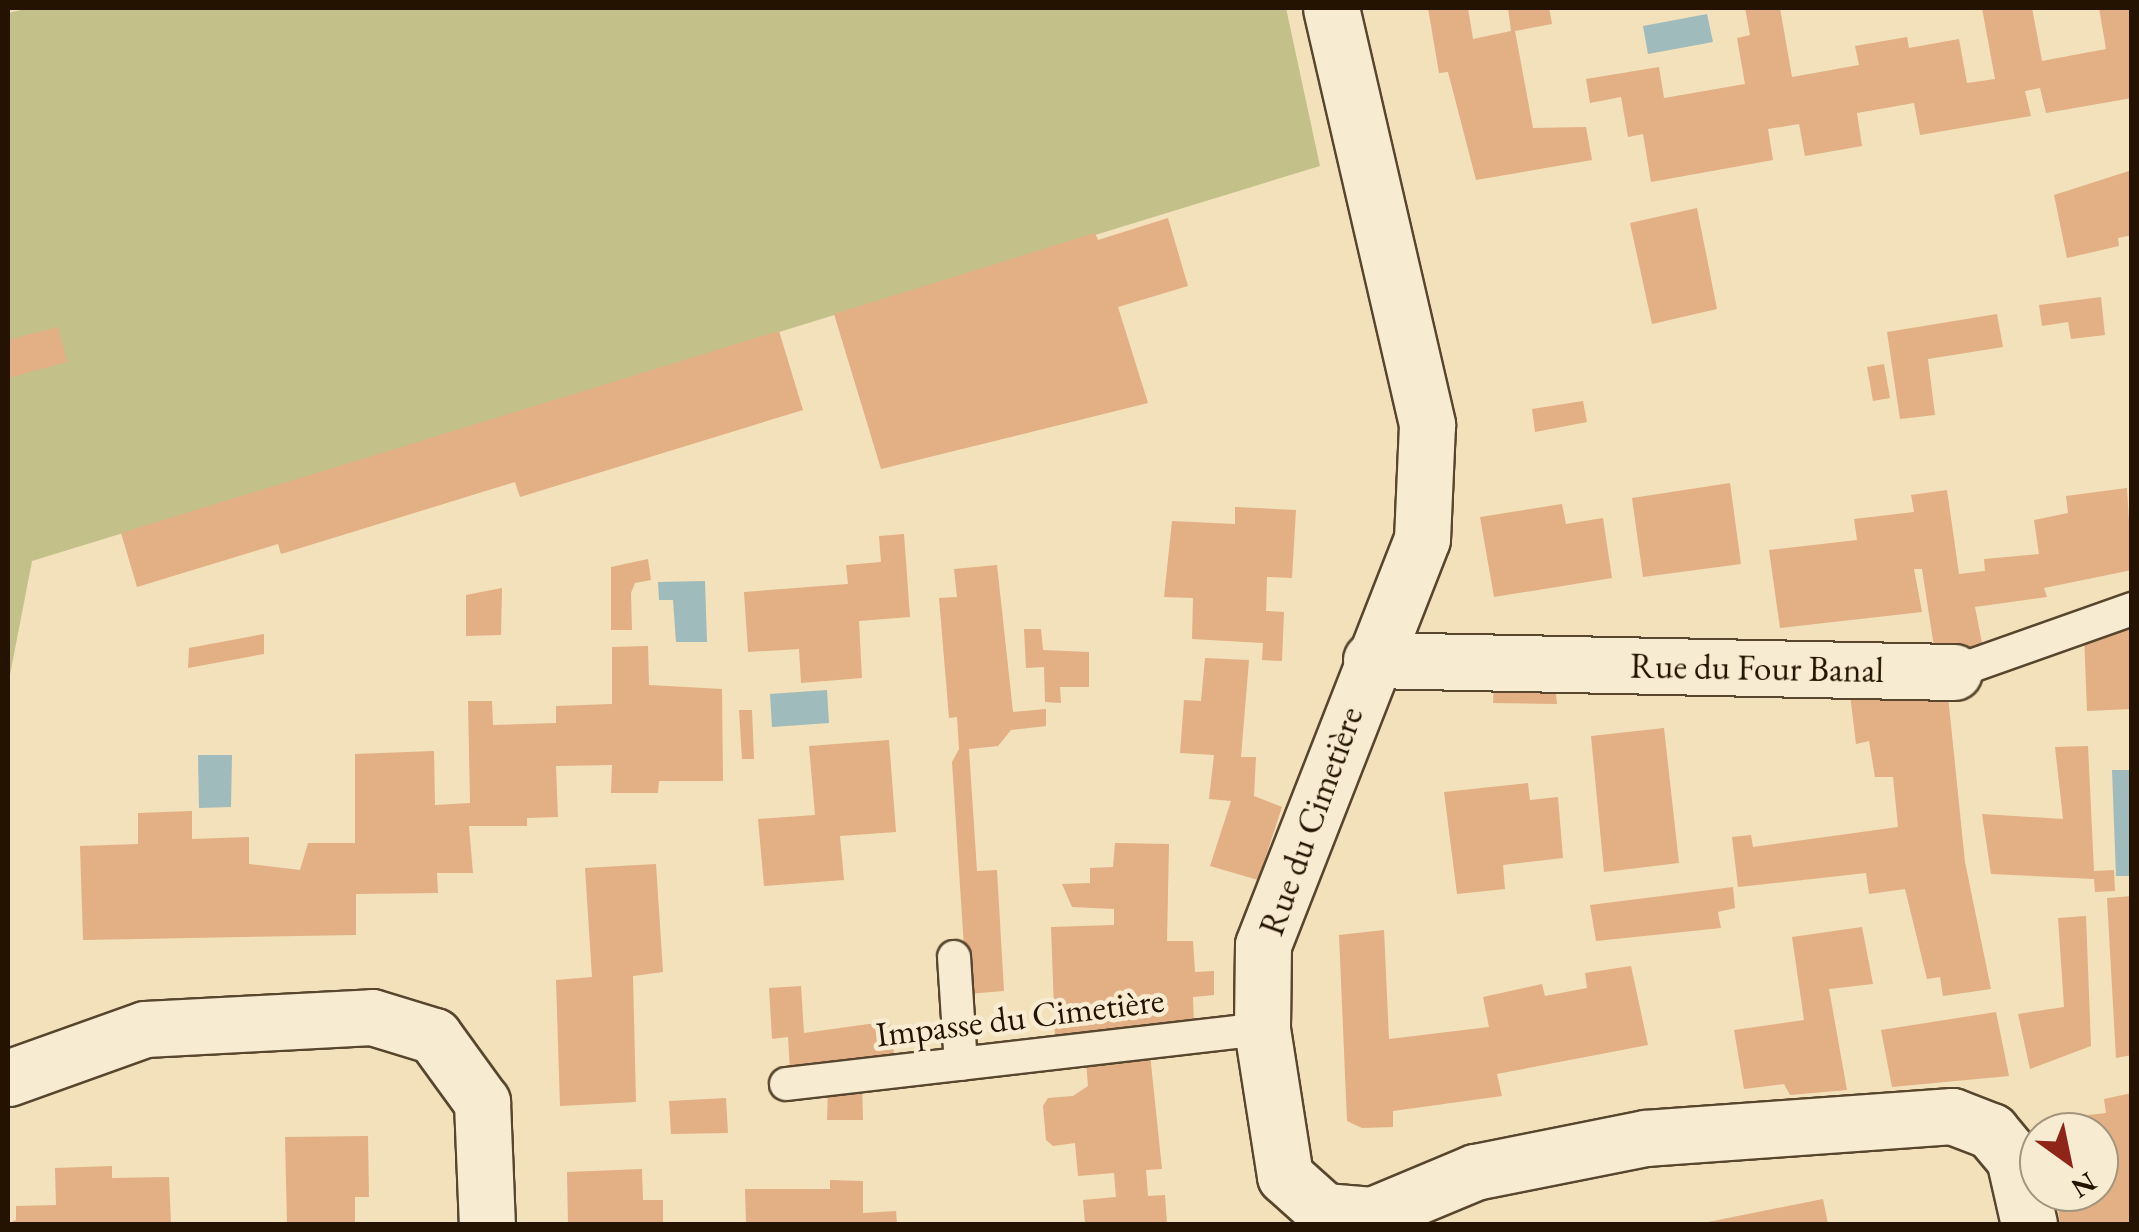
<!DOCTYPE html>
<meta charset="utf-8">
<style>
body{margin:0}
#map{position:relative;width:2139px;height:1232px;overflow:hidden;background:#f2e1ba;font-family:"EB Garamond",serif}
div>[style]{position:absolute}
.green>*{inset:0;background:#c3c08a}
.water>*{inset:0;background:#a0bbbb}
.building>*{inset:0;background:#e3af84}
.roads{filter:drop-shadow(2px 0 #58462e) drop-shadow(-2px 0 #58462e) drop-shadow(0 2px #58462e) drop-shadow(0 -2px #58462e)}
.service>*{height:32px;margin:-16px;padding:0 16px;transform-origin:16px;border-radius:16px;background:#f7ecd2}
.minor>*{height:55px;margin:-27.5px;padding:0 27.5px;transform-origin:27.5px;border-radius:27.5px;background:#f7ecd2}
span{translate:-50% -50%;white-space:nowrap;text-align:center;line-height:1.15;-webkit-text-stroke:9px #f7ecd2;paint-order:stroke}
.street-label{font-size:35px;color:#241300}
.frame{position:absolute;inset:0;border:10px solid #241300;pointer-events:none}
.north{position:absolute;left:2019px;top:1112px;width:100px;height:100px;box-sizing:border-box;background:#f7ecd2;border:2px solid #a3957e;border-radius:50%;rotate:147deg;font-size:28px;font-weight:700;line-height:40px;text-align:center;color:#241300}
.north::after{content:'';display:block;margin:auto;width:35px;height:45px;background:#8f2418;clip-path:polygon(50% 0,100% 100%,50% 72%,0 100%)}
</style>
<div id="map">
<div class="green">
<i style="clip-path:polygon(30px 8px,1286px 8px,1320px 166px,32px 561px,8px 685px,8px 13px)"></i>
</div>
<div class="water">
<i style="clip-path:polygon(1707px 14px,1713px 42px,1648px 54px,1643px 26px)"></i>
<i style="clip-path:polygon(705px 581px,707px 642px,676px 642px,673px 600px,659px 600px,658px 582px)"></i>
<i style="clip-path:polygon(827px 690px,829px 723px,772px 727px,770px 694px)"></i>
<i style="clip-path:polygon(198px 755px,232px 755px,231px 807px,199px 808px)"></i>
<i style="clip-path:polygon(2112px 770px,2131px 770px,2131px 876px,2116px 876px)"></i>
</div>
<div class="building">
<i style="clip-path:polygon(1428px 8px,1468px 8px,1473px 39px,1511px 31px,1508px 8px,1549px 8px,1552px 24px,1515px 31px,1533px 128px,1586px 127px,1592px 160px,1476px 180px,1448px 72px,1439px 73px)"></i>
<i style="clip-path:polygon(1745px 8px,1780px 8px,1792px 77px,1859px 65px,1855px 46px,1907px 37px,1909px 48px,1959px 39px,1967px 83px,1995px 79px,1982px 8px,2032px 8px,2042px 61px,2106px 49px,2099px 8px,2132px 8px,2132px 98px,2046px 113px,2040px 88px,2025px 91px,2031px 116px,1920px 135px,1914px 103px,1857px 113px,1862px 146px,1805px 156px,1799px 124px,1768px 129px,1773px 160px,1651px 182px,1643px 134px,1628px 137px,1621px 97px,1590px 103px,1586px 79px,1659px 67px,1664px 98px,1745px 84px,1737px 38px,1750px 35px)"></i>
<i style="clip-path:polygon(2132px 170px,2132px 235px,2118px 238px,2119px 246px,2067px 258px,2054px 195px)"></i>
<i style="clip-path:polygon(1697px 208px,1717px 309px,1652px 324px,1630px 223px)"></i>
<i style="clip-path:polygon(1168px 218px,1188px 286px,1118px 307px,1148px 403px,881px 469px,834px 314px,1095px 233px,1098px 240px)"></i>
<i style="clip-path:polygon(2101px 297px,2105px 335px,2071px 339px,2068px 322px,2042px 326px,2039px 305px)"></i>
<i style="clip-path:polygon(1997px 314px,2003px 347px,1928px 359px,1935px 415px,1900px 419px,1887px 332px)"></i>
<i style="clip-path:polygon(58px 327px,67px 362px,8px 378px,8px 340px)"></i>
<i style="clip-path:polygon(779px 331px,803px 410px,520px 497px,515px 482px,281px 554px,278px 544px,137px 587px,121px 533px)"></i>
<i style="clip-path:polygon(1884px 364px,1890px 398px,1873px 401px,1867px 367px)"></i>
<i style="clip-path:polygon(1583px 401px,1587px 422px,1535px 432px,1532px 409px)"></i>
<i style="clip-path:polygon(1730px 483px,1741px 564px,1643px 577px,1632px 498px)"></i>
<i style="clip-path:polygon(2127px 488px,2132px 570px,2044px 588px,2047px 597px,1975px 607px,1983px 648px,1936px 660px,1922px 569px,1914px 569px,1922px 612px,1780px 628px,1769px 550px,1857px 540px,1854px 519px,1914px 512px,1911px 495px,1947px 490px,1959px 574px,1985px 571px,1984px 559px,2039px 554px,2034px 520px,2068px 513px,2066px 496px)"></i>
<i style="clip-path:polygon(1562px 504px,1566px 524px,1603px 518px,1612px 578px,1494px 597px,1480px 517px)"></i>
<i style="clip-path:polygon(1235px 507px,1296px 510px,1292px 578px,1267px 577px,1266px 611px,1284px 612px,1282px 661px,1262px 660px,1263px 643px,1192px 639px,1193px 598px,1164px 597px,1172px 521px,1235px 524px)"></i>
<i style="clip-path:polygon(904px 534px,910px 617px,859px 621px,862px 678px,801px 683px,799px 649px,748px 652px,744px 592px,848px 584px,846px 565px,881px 562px,879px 536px)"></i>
<i style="clip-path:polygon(648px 559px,651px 580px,635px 583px,631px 593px,632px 630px,611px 630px,611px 567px)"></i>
<i style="clip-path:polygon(997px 565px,1013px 712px,1046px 709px,1046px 726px,1011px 730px,998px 746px,969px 749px,977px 871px,997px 870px,1004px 991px,967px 994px,952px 762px,959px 749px,957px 717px,949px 718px,939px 598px,957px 597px,954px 569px)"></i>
<i style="clip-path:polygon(502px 588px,501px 635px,466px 636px,466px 595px)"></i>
<i style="clip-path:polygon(2132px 618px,2132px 709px,2087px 711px,2084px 634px)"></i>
<i style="clip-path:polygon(1024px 629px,1041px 629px,1043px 650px,1089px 652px,1089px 687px,1060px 687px,1061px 703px,1045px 702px,1044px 667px,1026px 668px)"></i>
<i style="clip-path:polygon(264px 634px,264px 654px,188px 668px,189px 648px)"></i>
<i style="clip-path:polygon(648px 646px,649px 685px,722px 689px,723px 781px,659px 781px,658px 793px,611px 793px,612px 765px,556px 766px,558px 817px,527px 818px,527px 826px,469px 826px,473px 873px,437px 873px,438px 893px,356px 894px,356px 935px,83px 940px,80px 846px,138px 844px,138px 813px,192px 811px,192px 839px,249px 837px,249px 864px,300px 870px,308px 843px,355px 843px,355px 754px,434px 751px,435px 805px,470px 803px,468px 701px,492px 701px,493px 725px,556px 723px,556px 706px,612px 704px,612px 647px)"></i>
<i style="clip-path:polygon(1205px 658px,1249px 660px,1241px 757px,1256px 757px,1254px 796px,1282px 807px,1258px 880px,1210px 866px,1231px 801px,1209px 799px,1214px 755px,1180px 753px,1184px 700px,1201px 701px)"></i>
<i style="clip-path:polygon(1494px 684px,1555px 685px,1557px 704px,1493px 703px)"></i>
<i style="clip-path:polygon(1849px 686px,1947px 686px,1965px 862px,1991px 989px,1943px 996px,1940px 977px,1927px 979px,1905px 889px,1869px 894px,1866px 873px,1738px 887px,1732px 837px,1751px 835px,1753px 847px,1898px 827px,1893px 777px,1875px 777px,1869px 741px,1856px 744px)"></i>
<i style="clip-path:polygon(739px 710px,752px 710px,754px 759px,742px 759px)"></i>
<i style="clip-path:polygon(1664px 728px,1679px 863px,1604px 872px,1591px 736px)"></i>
<i style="clip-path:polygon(889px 740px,896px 832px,840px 836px,844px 880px,764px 886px,758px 819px,815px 815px,809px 746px)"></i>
<i style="clip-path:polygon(2088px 746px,2094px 871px,2114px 870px,2115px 891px,2095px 892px,2094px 879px,1991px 874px,1982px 814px,2063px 819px,2055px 747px)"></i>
<i style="clip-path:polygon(1528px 783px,1530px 800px,1558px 797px,1563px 858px,1503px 865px,1505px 889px,1457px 894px,1444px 792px)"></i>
<i style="clip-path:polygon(1115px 843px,1169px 844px,1167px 941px,1193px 941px,1195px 972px,1214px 971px,1214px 995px,1193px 997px,1194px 1024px,1055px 1037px,1051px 927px,1114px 925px,1114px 909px,1072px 907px,1062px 884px,1090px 883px,1090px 868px,1113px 867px)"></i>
<i style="clip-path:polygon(656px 864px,663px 972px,633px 976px,636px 1102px,560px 1106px,556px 980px,592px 977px,585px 868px)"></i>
<i style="clip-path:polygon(1733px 887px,1735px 908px,1718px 912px,1721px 928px,1596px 941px,1590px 905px)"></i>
<i style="clip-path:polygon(2132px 896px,2132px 1055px,2116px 1058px,2107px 898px)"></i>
<i style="clip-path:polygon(2086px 916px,2091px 1046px,2030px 1069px,2018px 1014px,2064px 1007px,2058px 918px)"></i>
<i style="clip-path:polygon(1862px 927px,1873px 984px,1829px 989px,1847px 1090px,1790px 1095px,1784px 1084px,1744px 1089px,1734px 1030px,1804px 1020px,1792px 937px)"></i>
<i style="clip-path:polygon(1384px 930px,1389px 1039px,1489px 1027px,1483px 997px,1542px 984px,1545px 996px,1587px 988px,1585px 973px,1631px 966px,1648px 1045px,1497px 1074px,1502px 1096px,1393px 1111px,1393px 1127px,1362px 1128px,1347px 1121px,1339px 935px)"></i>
<i style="clip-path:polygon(801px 986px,804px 1033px,890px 1021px,894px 1055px,790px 1071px,788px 1037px,772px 1039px,769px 988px)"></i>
<i style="clip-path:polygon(1996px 1012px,2009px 1076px,1892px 1087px,1881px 1030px)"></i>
<i style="clip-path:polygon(1150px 1054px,1162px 1169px,1146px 1170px,1148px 1196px,1165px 1195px,1167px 1224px,1085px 1224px,1083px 1200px,1116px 1197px,1114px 1173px,1078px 1176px,1075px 1143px,1053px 1146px,1046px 1140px,1043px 1106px,1048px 1098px,1073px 1096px,1088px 1086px,1086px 1061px)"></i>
<i style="clip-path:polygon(862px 1083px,863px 1120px,827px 1120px,828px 1088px)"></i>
<i style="clip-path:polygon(2132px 1093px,2132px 1224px,2060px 1224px,2056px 1192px,2099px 1192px,2099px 1132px,2047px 1132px,2045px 1120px,2106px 1113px,2104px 1099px)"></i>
<i style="clip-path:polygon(726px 1098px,728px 1133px,671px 1134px,669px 1101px)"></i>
<i style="clip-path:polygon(368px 1136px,369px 1197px,355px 1197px,355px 1224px,287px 1224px,285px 1137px)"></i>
<i style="clip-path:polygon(112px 1166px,112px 1178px,169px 1177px,171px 1224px,8px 1224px,16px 1220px,16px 1206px,56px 1205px,55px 1168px)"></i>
<i style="clip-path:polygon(642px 1169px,643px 1200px,663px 1200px,663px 1224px,568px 1224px,567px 1172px)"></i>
<i style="clip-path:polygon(830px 1180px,863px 1181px,863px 1213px,896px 1211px,897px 1224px,746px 1224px,745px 1189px,830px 1189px)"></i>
<i style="clip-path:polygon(1823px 1199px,1828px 1224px,1703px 1224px,1703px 1223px)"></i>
</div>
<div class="roads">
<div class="service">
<i style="left:1954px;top:672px;width:189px;rotate:-19.5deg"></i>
<i style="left:954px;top:957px;width:107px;rotate:86.3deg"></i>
<i style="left:786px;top:1084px;width:479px;rotate:-6.6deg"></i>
</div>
<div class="minor">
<i style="left:1331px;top:8px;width:428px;rotate:77deg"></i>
<i style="left:1427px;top:425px;width:114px;rotate:92.5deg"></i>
<i style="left:1422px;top:539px;width:436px;rotate:111.4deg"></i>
<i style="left:1263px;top:945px;width:84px;rotate:90.7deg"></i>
<i style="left:1262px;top:1029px;width:149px;rotate:81.1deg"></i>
<i style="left:1285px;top:1176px;width:52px;rotate:41.9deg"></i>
<i style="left:1324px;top:1211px;width:48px;rotate:4.8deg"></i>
<i style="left:1372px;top:1215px;width:112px;rotate:-22.7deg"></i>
<i style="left:1475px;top:1172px;width:173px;rotate:-11.3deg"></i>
<i style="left:1645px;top:1138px;width:308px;rotate:-4.1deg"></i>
<i style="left:1952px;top:1116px;width:42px;rotate:21deg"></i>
<i style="left:1991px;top:1131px;width:35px;rotate:50deg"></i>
<i style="left:2014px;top:1158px;width:68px;rotate:77.2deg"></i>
<i style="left:1371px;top:660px;width:583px;rotate:1.18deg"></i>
<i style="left:8px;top:1078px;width:145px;rotate:-19.7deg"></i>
<i style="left:145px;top:1029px;width:227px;rotate:-3deg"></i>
<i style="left:372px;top:1017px;width:65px;rotate:17deg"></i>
<i style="left:434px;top:1036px;width:82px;rotate:54deg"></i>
<i style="left:482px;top:1102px;width:122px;rotate:87.7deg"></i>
</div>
</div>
<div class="street-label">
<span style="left:1757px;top:668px;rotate:1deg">Rue du Four Banal</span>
<span style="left:1311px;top:821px;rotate:-70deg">Rue du Cimetière</span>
<span style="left:1020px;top:1017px;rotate:-7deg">Impasse du Cimetière</span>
</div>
<div class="frame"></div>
<div class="north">N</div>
</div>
